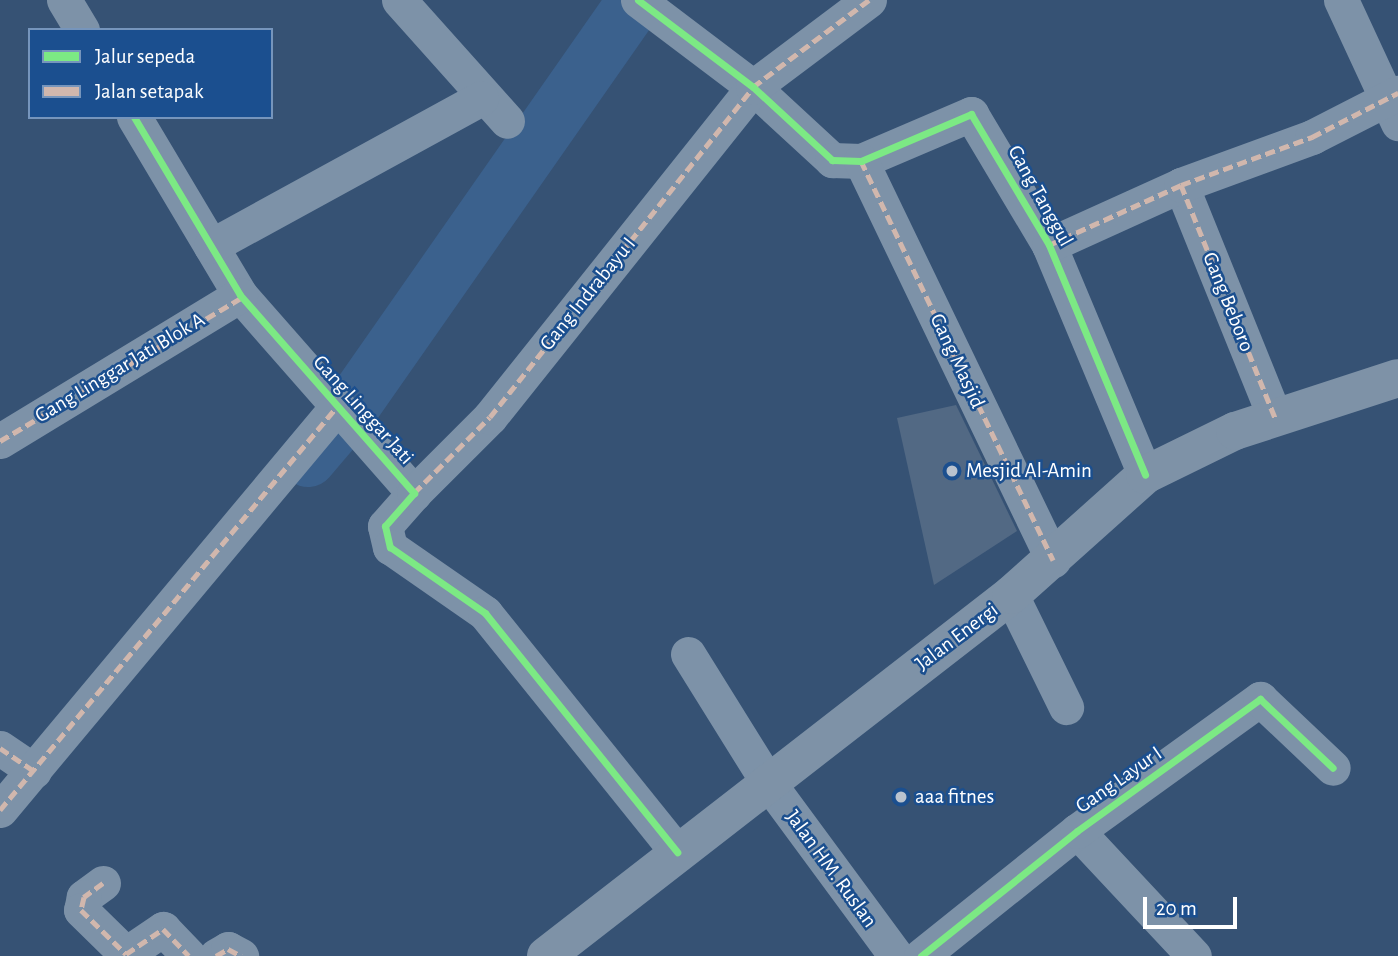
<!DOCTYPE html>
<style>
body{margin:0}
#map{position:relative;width:1398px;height:956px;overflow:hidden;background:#365274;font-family:"Alegreya Sans",sans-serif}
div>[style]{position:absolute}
.river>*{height:56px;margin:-28px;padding:0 28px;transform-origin:28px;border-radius:28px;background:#3b618d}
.building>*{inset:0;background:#526984}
.minor>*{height:35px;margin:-17.5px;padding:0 17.5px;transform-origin:17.5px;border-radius:17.5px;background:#7d92a8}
.highway>*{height:38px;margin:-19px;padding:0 19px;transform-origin:19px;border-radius:19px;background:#7e92a7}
.quiet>*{height:5px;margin-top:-2.5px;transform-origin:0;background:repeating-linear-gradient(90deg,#d1b7ad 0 10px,transparent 0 15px)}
.cycleway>*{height:7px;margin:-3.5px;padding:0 3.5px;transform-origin:3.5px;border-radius:3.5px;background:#7ce984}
.dots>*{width:19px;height:19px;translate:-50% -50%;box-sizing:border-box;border:4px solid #1b4f8f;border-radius:50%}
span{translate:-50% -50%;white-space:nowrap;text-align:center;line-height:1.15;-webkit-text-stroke:5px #1b4f8f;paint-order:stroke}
.street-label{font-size:21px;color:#fff}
.poi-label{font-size:21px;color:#fff}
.left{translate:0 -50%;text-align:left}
.legend{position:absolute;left:28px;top:28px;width:245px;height:91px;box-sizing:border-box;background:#1b4f8f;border:2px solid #7695bc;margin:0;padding:9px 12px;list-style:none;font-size:21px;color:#fff}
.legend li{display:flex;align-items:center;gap:14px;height:35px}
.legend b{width:35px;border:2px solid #7695bc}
.scale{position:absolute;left:1143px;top:897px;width:94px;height:32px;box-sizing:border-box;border:4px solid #fff;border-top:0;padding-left:9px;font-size:21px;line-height:24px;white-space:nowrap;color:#fff;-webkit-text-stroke:5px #1b4f8f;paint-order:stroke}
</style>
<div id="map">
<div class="river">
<i style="left:308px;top:459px;width:62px;rotate:-49.6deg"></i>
<i style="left:348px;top:412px;width:503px;rotate:-55.05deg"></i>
</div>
<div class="building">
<i style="clip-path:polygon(956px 405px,1017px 531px,934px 585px,897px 418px)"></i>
</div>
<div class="minor">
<i style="left:64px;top:0;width:35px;rotate:59deg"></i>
<i style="left:399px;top:0;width:162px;rotate:48.2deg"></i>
<i style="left:638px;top:0;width:144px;rotate:37.1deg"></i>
<i style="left:753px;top:87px;width:108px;rotate:42.7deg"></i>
<i style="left:832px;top:160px;width:29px;rotate:2deg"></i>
<i style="left:861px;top:161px;width:120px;rotate:-23.1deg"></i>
<i style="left:971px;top:114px;width:152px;rotate:59.2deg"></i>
<i style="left:1049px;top:245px;width:249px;rotate:67.3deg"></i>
<i style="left:1341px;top:0;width:136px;rotate:65.1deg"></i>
<i style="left:134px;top:117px;width:207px;rotate:59.2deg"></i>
<i style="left:240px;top:295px;width:264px;rotate:48.7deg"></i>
<i style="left:414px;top:493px;width:44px;rotate:131.3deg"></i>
<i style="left:385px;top:526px;width:22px;rotate:77deg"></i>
<i style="left:390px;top:547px;width:116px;rotate:34.8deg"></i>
<i style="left:485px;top:613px;width:307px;rotate:51.2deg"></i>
<i style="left:861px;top:161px;width:443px;rotate:64.3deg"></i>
<i style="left:1181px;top:185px;width:251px;rotate:68deg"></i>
<i style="left:1049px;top:245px;width:145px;rotate:-24.4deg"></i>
<i style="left:1181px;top:185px;width:140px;rotate:-20.1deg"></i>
<i style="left:1312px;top:137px;width:97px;rotate:-27.1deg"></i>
<i style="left:211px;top:246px;width:308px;rotate:-28.7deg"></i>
<i style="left:0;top:441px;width:281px;rotate:-31.3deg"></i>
<i style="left:414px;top:493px;width:107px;rotate:-45deg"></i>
<i style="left:490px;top:417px;width:422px;rotate:-51.4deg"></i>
<i style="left:753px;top:87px;width:145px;rotate:-36.9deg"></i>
<i style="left:1011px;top:595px;width:125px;rotate:63.8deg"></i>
<i style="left:688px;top:654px;width:150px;rotate:58.1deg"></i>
<i style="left:767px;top:781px;width:217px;rotate:53.6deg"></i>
<i style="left:0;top:748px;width:41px;rotate:34.1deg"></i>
<i style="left:0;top:810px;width:523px;rotate:-50.12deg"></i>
<i style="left:1077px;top:831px;width:171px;rotate:46.9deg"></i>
<i style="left:103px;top:883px;width:24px;rotate:144deg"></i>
<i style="left:84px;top:897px;width:13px;rotate:103deg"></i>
<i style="left:81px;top:910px;width:63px;rotate:44.4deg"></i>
<i style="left:126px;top:954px;width:45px;rotate:-34deg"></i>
<i style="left:163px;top:929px;width:37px;rotate:46deg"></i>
<i style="left:216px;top:956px;width:14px;rotate:-30deg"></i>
<i style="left:228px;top:949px;width:15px;rotate:28deg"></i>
<i style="left:921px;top:956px;width:200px;rotate:-38.7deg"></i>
<i style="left:1077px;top:831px;width:226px;rotate:-35.8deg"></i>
<i style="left:1260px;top:699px;width:100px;rotate:43.4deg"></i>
</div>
<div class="highway">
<i style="left:546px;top:956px;width:589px;rotate:-37.82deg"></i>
<i style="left:1011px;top:595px;width:180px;rotate:-41.8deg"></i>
<i style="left:1145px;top:475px;width:100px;rotate:-26.1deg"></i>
<i style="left:1235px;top:431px;width:171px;rotate:-18deg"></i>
</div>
<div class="quiet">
<i style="left:861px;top:161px;width:443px;rotate:64.3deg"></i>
<i style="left:1181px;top:185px;width:251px;rotate:68deg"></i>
<i style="left:1049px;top:245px;width:145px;rotate:-24.4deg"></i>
<i style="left:1181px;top:185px;width:140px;rotate:-20.1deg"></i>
<i style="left:1312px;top:137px;width:97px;rotate:-27.1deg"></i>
<i style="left:0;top:441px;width:282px;rotate:-30.7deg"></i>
<i style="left:414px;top:493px;width:107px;rotate:-45deg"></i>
<i style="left:490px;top:417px;width:422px;rotate:-51.4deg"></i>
<i style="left:753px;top:87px;width:145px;rotate:-36.9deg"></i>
<i style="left:0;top:748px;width:41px;rotate:34.1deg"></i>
<i style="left:0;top:810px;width:523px;rotate:-50.12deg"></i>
<i style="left:103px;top:883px;width:24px;rotate:144deg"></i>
<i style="left:84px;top:897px;width:13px;rotate:103deg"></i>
<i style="left:81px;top:910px;width:63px;rotate:44.4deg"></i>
<i style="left:126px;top:954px;width:45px;rotate:-34deg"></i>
<i style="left:163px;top:929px;width:37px;rotate:46deg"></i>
<i style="left:216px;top:956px;width:14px;rotate:-30deg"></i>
<i style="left:228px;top:949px;width:15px;rotate:28deg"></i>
</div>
<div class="cycleway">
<i style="left:638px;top:0;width:144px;rotate:37.1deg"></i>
<i style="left:753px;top:87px;width:108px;rotate:42.7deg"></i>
<i style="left:832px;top:160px;width:29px;rotate:2deg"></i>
<i style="left:861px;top:161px;width:120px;rotate:-23.1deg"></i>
<i style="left:971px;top:114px;width:152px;rotate:59.2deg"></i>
<i style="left:1049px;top:245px;width:249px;rotate:67.3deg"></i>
<i style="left:134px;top:117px;width:207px;rotate:59.2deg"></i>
<i style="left:240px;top:295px;width:264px;rotate:48.7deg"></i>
<i style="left:414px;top:493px;width:44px;rotate:131.3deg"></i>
<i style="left:385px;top:526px;width:22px;rotate:77deg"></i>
<i style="left:390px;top:547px;width:116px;rotate:34.8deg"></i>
<i style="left:485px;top:613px;width:307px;rotate:51.2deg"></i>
<i style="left:921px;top:956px;width:200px;rotate:-38.7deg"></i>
<i style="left:1077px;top:831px;width:226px;rotate:-35.8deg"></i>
<i style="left:1260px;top:699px;width:100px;rotate:43.4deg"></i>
</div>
<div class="dots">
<i style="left:952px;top:471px;background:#b9c2ce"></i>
<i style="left:901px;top:797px;background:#b9c2ce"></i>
</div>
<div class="street-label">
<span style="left:1040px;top:196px;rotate:61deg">Gang Tanggul</span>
<span style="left:588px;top:294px;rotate:-51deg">Gang Indrabayu I</span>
<span style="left:1228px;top:302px;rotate:68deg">Gang Beboro</span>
<span style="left:957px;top:361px;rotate:65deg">Gang Masjid</span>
<span style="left:120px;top:368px;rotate:-31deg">Gang Linggar Jati Blok A</span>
<span style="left:363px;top:410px;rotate:48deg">Gang Linggar Jati</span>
<span style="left:957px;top:637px;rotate:-37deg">Jalan Energi</span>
<span style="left:1119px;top:780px;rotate:-35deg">Gang Layur I</span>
<span style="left:831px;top:869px;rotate:54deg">Jalan HM. Ruslan</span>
</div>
<div class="poi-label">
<span class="left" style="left:966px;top:471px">Mesjid Al-Amin</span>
<span class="left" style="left:915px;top:797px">aaa fitnes</span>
</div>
<ul class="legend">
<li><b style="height:9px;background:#7ce984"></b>Jalur sepeda</li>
<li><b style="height:9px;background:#d1b7ad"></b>Jalan setapak</li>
</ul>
<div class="scale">20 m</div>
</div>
